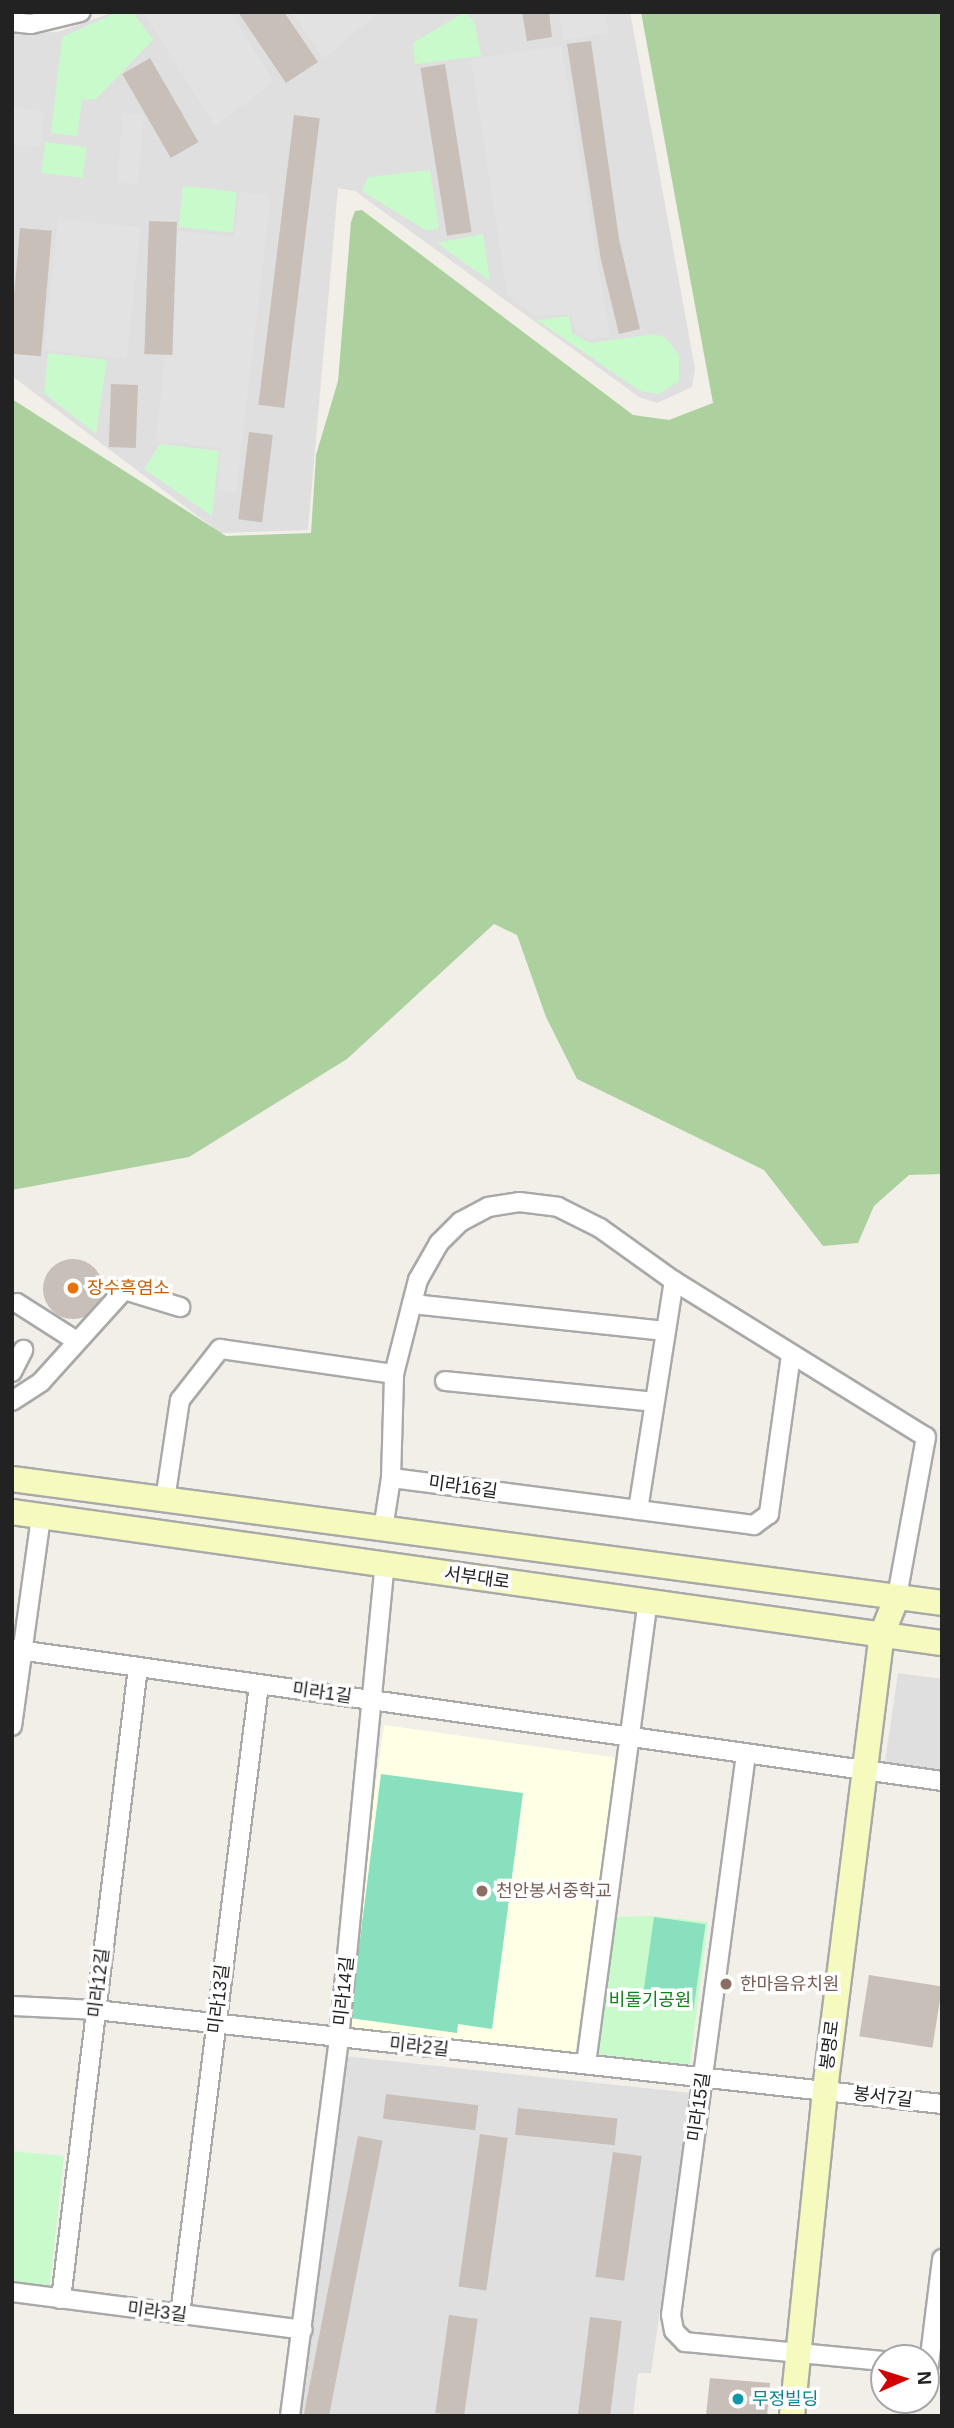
<!DOCTYPE html>
<meta charset="utf-8">
<style>
body{margin:0}
#map{position:relative;width:954px;height:2428px;overflow:hidden;background:#f2efe9;font-family:Helvetica,"Noto Sans KR",sans-serif}
div>[style]{position:absolute}
.residential>*{inset:0;background:#e0dfdf}
.education>*{inset:0;background:#ffffe5;transform-origin:0 0}
.forest>*{inset:0;background:#add19e}
.park>*{inset:0;background:#c8facc;transform-origin:0 0}
.pitch>*{inset:0;background:#88e0be;transform-origin:0 0}
.parking>*{inset:0;background:#e2e2e2;transform-origin:0 0}
.building>*{inset:0;background:#c7bfb8;transform-origin:0 0}
.round{border-radius:50%}
.roads{filter:drop-shadow(2px 0 #a9a9a9) drop-shadow(-2px 0 #a9a9a9) drop-shadow(0 2px #a9a9a9) drop-shadow(0 -2px #a9a9a9)}
.street>*{height:18px;margin:-9px;padding:0 9px;transform-origin:9px;border-radius:9px;background:#fff}
.secondary>*{height:24px;margin:-12px;padding:0 12px;transform-origin:12px;border-radius:12px;background:#f7fabf}
.dots>*{width:19px;height:19px;translate:-50% -50%;box-sizing:border-box;border:4px solid #fff;border-radius:50%}
span{translate:-50% -50%;white-space:nowrap;text-align:center;line-height:1.15;-webkit-text-stroke:7px #fff;paint-order:stroke}
.food-label{font-size:18px;color:#c56008}
.left{translate:0 -50%;text-align:left}
.street-label{font-size:18px;color:#222}
.education-label{font-size:18px;color:#785e54}
.park-label{font-size:18px;color:#0c8416}
.culture-label{font-size:18px;color:#0d838f}
.frame{position:absolute;inset:0;border:14px solid #222;pointer-events:none}
.north{position:absolute;left:870px;top:2344px;width:70px;height:70px;box-sizing:border-box;background:#fff;border:2px solid #a7a7a7;border-radius:50%;rotate:87deg;font-size:19px;font-weight:700;line-height:28px;text-align:center;color:#222}
.north::after{content:'';display:block;margin:auto;width:24px;height:32px;background:#d40000;clip-path:polygon(50% 0,100% 100%,50% 72%,0 100%)}
</style>
<div id="map">
<div class="residential">
<div style="clip-path:polygon(114px 12px,630px 12px,695px 369px,692px 387px,657px 403px,639px 397px,355px 191px,338px 188px,308px 530px,220px 533px,12px 376px,12px 33px,58px 32px)"></div>
<div style="clip-path:polygon(898px 1673px,942px 1679px,942px 1777px,884px 1768px)"></div>
<div style="clip-path:polygon(344px 2056px,691px 2093px,651px 2373px,638px 2373px,633px 2416px,292px 2416px)"></div>
</div>
<div class="education">
<div style="left:384px;top:1725px;width:235px;height:304px;rotate:8deg"></div>
</div>
<div class="forest">
<div style="clip-path:polygon(641px 12px,942px 12px,942px 1174px,909px 1175px,874px 1206px,858px 1243px,823px 1246px,764px 1170px,577px 1079px,546px 1017px,517px 935px,494px 924px,347px 1059px,189px 1157px,12px 1190px,12px 399px,226px 536px,311px 533px,316px 455px,338px 381px,351px 222px,355px 211px,362px 210px,633px 415px,669px 420px,713px 403px)"></div>
</div>
<div class="park">
<div style="clip-path:polygon(118px 12px,133px 12px,153px 40px,96px 99px,82px 100px,77px 136px,51px 133px,62px 37px)"></div>
<div style="clip-path:polygon(465px 12px,475px 23px,481px 56px,415px 64px,413px 43px)"></div>
<div style="left:45px;top:142px;width:42px;height:31px;rotate:7deg"></div>
<div style="clip-path:polygon(430px 170px,439px 228px,427px 231px,362px 191px,368px 177px)"></div>
<div style="left:183px;top:186px;width:54px;height:41px;rotate:6deg"></div>
<div style="clip-path:polygon(483px 234px,490px 281px,437px 243px)"></div>
<div style="clip-path:polygon(569px 316px,572px 333px,590px 343px,654px 334px,666px 338px,679px 355px,679px 381px,659px 394px,640px 391px,537px 320px)"></div>
<div style="clip-path:polygon(48px 353px,107px 360px,96px 434px,44px 393px)"></div>
<div style="clip-path:polygon(160px 444px,219px 451px,212px 516px,144px 469px)"></div>
<div style="clip-path:polygon(652px 1916px,708px 1922px,690px 2064px,683px 2071px,601px 2061px,595px 2053px,614px 1917px)"></div>
<div style="clip-path:polygon(12px 2151px,64px 2156px,50px 2284px,43px 2289px,12px 2286px)"></div>
</div>
<div class="pitch">
<div style="clip-path:polygon(381px 1774px,523px 1793px,492px 2029px,458px 2024px,457px 2033px,350px 2018px)"></div>
<div style="left:654px;top:1917px;width:52px;height:87px;rotate:8deg"></div>
</div>
<div class="parking">
<div style="clip-path:polygon(150px 12px,230px 12px,274px 82px,215px 126px,145px 15px)"></div>
<div style="clip-path:polygon(291px 12px,379px 12px,324px 59px)"></div>
<div style="clip-path:polygon(559px 12px,605px 12px,609px 33px,564px 40px)"></div>
<div style="clip-path:polygon(561px 46px,610px 336px,590px 339px,575px 332px,571px 314px,535px 316px,507px 294px,471px 59px)"></div>
<div style="clip-path:polygon(12px 107px,44px 111px,40px 147px,12px 145px)"></div>
<div style="left:123px;top:113px;width:21px;height:70px;rotate:5deg"></div>
<div style="clip-path:polygon(240px 192px,271px 196px,236px 492px,217px 490px,221px 448px,156px 441px,178px 231px,234px 237px)"></div>
<div style="left:58px;top:219px;width:83px;height:132px;rotate:6deg"></div>
</div>
<div class="building">
<div style="clip-path:polygon(238px 12px,284px 12px,318px 62px,286px 83px)"></div>
<div style="clip-path:polygon(522px 12px,549px 12px,552px 37px,527px 41px)"></div>
<div style="clip-path:polygon(591px 41px,619px 239px,640px 329px,619px 334px,601px 260px,567px 44px)"></div>
<div style="left:150px;top:58px;width:97px;height:32px;rotate:60deg"></div>
<div style="left:445px;top:64px;width:170px;height:25px;rotate:81deg"></div>
<div style="left:294px;top:115px;width:26px;height:292px;rotate:7deg"></div>
<div style="left:149px;top:221px;width:28px;height:133px;rotate:2deg"></div>
<div style="left:20px;top:228px;width:32px;height:126px;rotate:5deg"></div>
<div style="left:111px;top:384px;width:27px;height:63px;rotate:2deg"></div>
<div style="left:249px;top:432px;width:24px;height:88px;rotate:7deg"></div>
<div class="round" style="left:43px;top:1259px;width:60px;height:60px"></div>
<div style="left:869px;top:1975px;width:74px;height:62px;rotate:9deg"></div>
<div style="left:386px;top:2094px;width:93px;height:25px;rotate:7deg"></div>
<div style="left:518px;top:2108px;width:100px;height:27px;rotate:6deg"></div>
<div style="left:480px;top:2134px;width:28px;height:154px;rotate:8deg"></div>
<div style="left:358px;top:2136px;width:25px;height:283px;rotate:11deg"></div>
<div style="left:613px;top:2152px;width:29px;height:126px;rotate:8deg"></div>
<div style="left:449px;top:2315px;width:29px;height:99px;rotate:8deg"></div>
<div style="left:590px;top:2317px;width:32px;height:100px;rotate:7deg"></div>
<div style="clip-path:polygon(710px 2378px,770px 2383px,767px 2416px,706px 2416px)"></div>
</div>
<div class="roads">
<div class="street">
<div style="left:12px;top:22px;width:19px;rotate:6deg"></div>
<div style="left:31px;top:24px;width:51px;rotate:-13.5deg"></div>
<div style="left:17px;top:1303px;width:69px;rotate:32.5deg"></div>
<div style="left:412px;top:1304px;width:255px;rotate:6.1deg"></div>
<div style="left:791px;top:1355px;width:161px;rotate:97.9deg"></div>
<div style="left:769px;top:1514px;width:19px;rotate:144deg"></div>
<div style="left:754px;top:1525px;width:366px;rotate:-172.6deg"></div>
<div style="left:391px;top:1478px;width:104px;rotate:-88.3deg"></div>
<div style="left:394px;top:1374px;width:97px;rotate:-75.7deg"></div>
<div style="left:418px;top:1280px;width:43px;rotate:-60.4deg"></div>
<div style="left:439px;top:1243px;width:30px;rotate:-45deg"></div>
<div style="left:460px;top:1222px;width:32px;rotate:-28deg"></div>
<div style="left:488px;top:1207px;width:31px;rotate:-9deg"></div>
<div style="left:519px;top:1202px;width:39px;rotate:7deg"></div>
<div style="left:558px;top:1207px;width:47px;rotate:26.6deg"></div>
<div style="left:600px;top:1228px;width:91px;rotate:35.6deg"></div>
<div style="left:674px;top:1281px;width:296px;rotate:31.8deg"></div>
<div style="left:926px;top:1437px;width:163px;rotate:100.3deg"></div>
<div style="left:12px;top:1372px;width:25px;rotate:-63deg"></div>
<div style="left:445px;top:1381px;width:210px;rotate:5.7deg"></div>
<div style="left:12px;top:1401px;width:35px;rotate:-33deg"></div>
<div style="left:41px;top:1382px;width:124px;rotate:-47.9deg"></div>
<div style="left:124px;top:1290px;width:59px;rotate:16.9deg"></div>
<div style="left:165px;top:1500px;width:101px;rotate:-81.5deg"></div>
<div style="left:180px;top:1400px;width:65px;rotate:-51.9deg"></div>
<div style="left:220px;top:1349px;width:176px;rotate:8.2deg"></div>
<div style="left:638px;top:1510px;width:232px;rotate:-81.1deg"></div>
<div style="left:383px;top:1529px;width:52px;rotate:-81.1deg"></div>
<div style="left:12px;top:1649px;width:939px;rotate:8.08deg"></div>
<div style="left:12px;top:1726px;width:211px;rotate:-82.1deg"></div>
<div style="left:746px;top:1754px;width:566px;rotate:97.61deg"></div>
<div style="left:671px;top:2315px;width:16px;rotate:79deg"></div>
<div style="left:674px;top:2331px;width:16px;rotate:45deg"></div>
<div style="left:685px;top:2342px;width:200px;rotate:5.5deg"></div>
<div style="left:12px;top:2006px;width:84px;rotate:2.7deg"></div>
<div style="left:96px;top:2010px;width:851px;rotate:6.34deg"></div>
<div style="left:586px;top:2064px;width:466px;rotate:-82.4deg"></div>
<div style="left:12px;top:2292px;width:293px;rotate:7.4deg"></div>
<div style="left:61px;top:2299px;width:637px;rotate:-83.05deg"></div>
<div style="left:180px;top:2315px;width:636px;rotate:-82.86deg"></div>
<div style="left:929px;top:2364px;width:106px;rotate:-82.9deg"></div>
<div style="left:290px;top:2416px;width:380px;rotate:-82.6deg"></div>
<div style="left:339px;top:2039px;width:476px;rotate:-84.5deg"></div>
</div>
<div class="secondary">
<div style="left:12px;top:1479px;width:938px;rotate:7.59deg"></div>
<div style="left:12px;top:1512px;width:939px;rotate:8.02deg"></div>
<div style="left:792px;top:2416px;width:328px;rotate:-84.2deg"></div>
<div style="left:825px;top:2090px;width:460px;rotate:-82.9deg"></div>
<div style="left:882px;top:1634px;width:40px;rotate:-68deg"></div>
</div>
</div>
<div class="dots">
<div style="left:73px;top:1288px;background:#e8710a"></div>
<div style="left:482px;top:1891px;background:#8d6e63"></div>
<div style="left:726px;top:1984px;background:#8d6e63"></div>
<div style="left:738px;top:2399px;background:#0f9aa8"></div>
</div>
<div class="food-label">
<span class="left" style="left:87px;top:1288px">장수흑염소</span>
</div>
<div class="street-label">
<span style="left:463px;top:1487px;rotate:8deg">미라16길</span>
<span style="left:477px;top:1578px;rotate:8deg">서부대로</span>
<span style="left:322px;top:1693px;rotate:8deg">미라1길</span>
<span style="left:99px;top:1983px;rotate:-83deg">미라12길</span>
<span style="left:344px;top:1991px;rotate:-84deg">미라14길</span>
<span style="left:219px;top:1999px;rotate:-83deg">미라13길</span>
<span style="left:830px;top:2045px;rotate:-83deg">봉명로</span>
<span style="left:419px;top:2047px;rotate:6deg">미라2길</span>
<span style="left:883px;top:2097px;rotate:7deg">봉서7길</span>
<span style="left:699px;top:2107px;rotate:-82deg">미라15길</span>
<span style="left:157px;top:2312px;rotate:7deg">미라3길</span>
</div>
<div class="education-label">
<span class="left" style="left:496px;top:1891px">천안봉서중학교</span>
<span class="left" style="left:740px;top:1984px">한마음유치원</span>
</div>
<div class="park-label">
<span style="left:650px;top:2000px">비둘기공원</span>
</div>
<div class="culture-label">
<span class="left" style="left:752px;top:2399px">무정빌딩</span>
</div>
<div class="frame"></div>
<div class="north">N</div>
</div>
